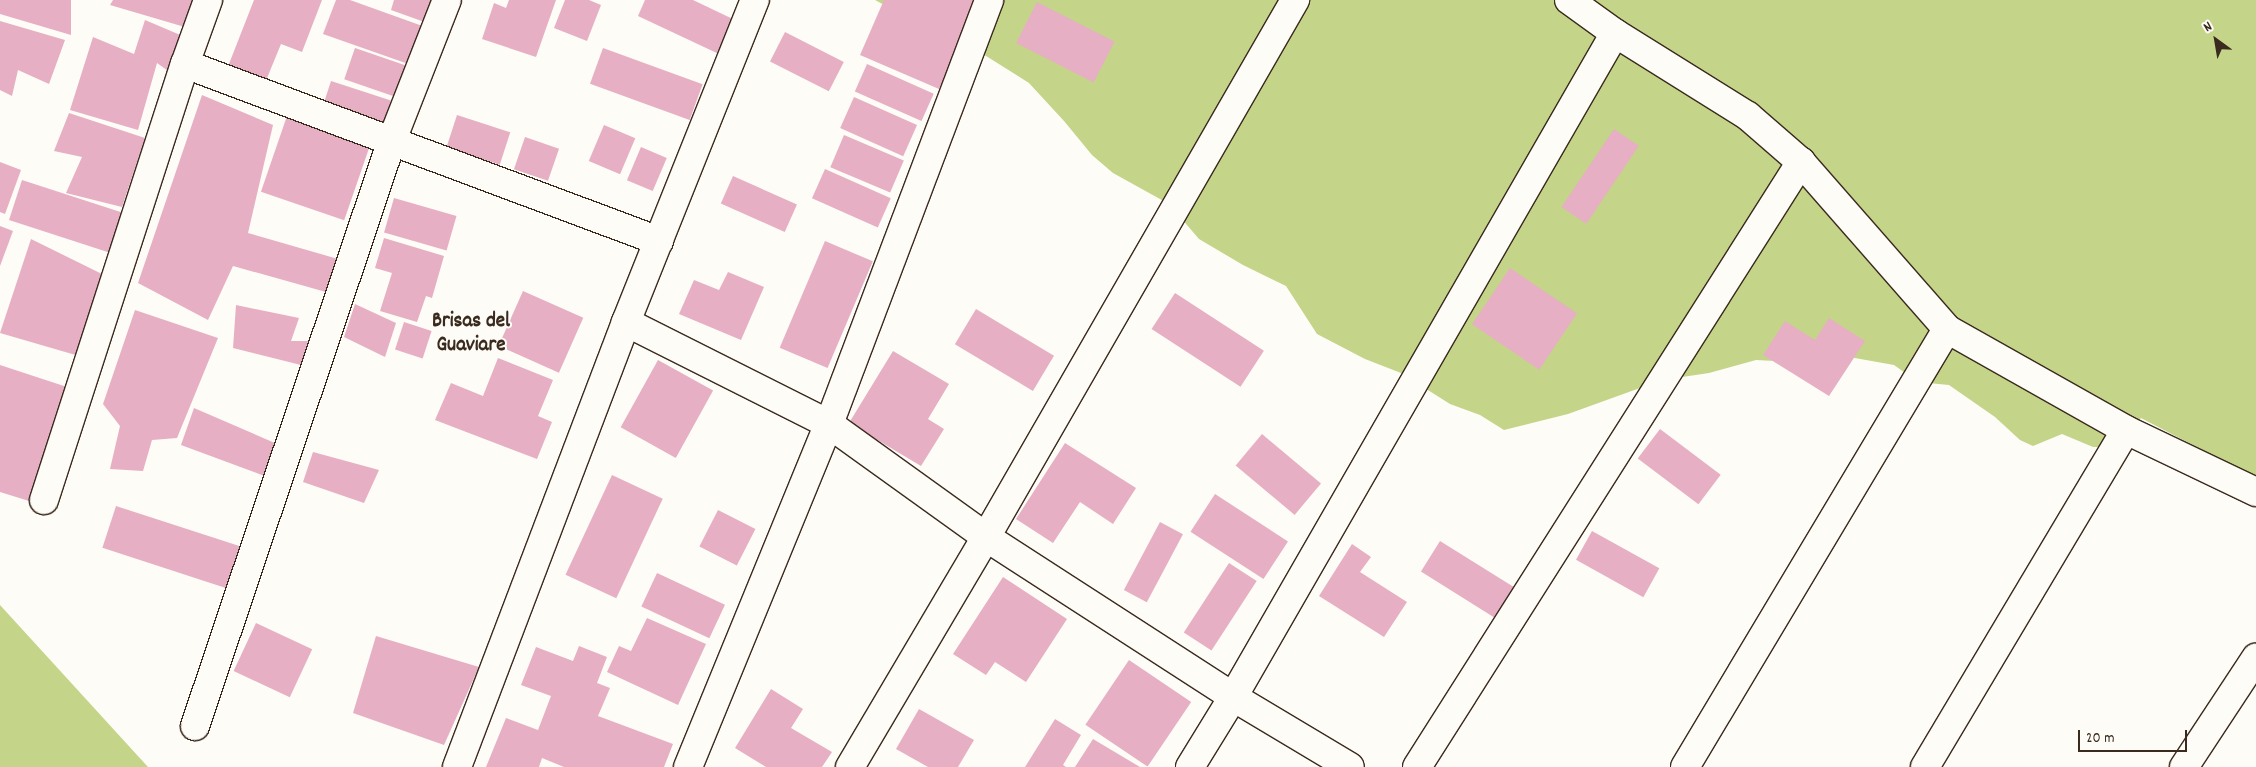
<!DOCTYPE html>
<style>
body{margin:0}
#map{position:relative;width:2256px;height:767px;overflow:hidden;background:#fdfcf7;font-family:Dekko,sans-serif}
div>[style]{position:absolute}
.green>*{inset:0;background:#c4d488}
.building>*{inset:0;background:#e7afc4;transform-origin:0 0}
.roads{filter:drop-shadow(1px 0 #3b2a1e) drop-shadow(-1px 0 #3b2a1e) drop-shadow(0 1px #3b2a1e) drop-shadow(0 -1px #3b2a1e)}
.street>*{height:28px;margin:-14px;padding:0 14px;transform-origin:14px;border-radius:14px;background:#fdfcf7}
span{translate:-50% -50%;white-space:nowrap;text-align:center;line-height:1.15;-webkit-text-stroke:4px #fdfcf7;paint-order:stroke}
.neighbourhood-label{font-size:21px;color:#3b2a1e;font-weight:700}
.north{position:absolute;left:2191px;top:15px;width:50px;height:50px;-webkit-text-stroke:4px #fdfcf7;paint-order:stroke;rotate:328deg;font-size:14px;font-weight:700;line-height:20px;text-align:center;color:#3b2a1e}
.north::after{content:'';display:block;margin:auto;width:18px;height:22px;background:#3b2a1e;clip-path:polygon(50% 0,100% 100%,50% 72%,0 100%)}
.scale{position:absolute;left:2078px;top:730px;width:109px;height:22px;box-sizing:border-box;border:2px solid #3b2a1e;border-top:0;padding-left:6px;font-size:15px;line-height:18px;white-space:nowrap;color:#3b2a1e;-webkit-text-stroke:4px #fdfcf7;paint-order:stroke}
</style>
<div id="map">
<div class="green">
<div style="clip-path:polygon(875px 0,2256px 0,2256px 478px,2141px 418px,2116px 447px,2093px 447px,2062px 434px,2033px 446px,2020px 440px,1995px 417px,1949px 385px,1918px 382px,1894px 365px,1827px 353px,1791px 362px,1756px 360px,1709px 373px,1662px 380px,1568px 414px,1504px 430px,1480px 415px,1450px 404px,1401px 373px,1365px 359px,1317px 334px,1286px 286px,1243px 265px,1199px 239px,1169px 204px,1113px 173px,1092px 155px,1064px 121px,1029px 83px,967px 44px,905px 16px)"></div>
<div style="clip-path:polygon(0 605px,148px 767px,0 767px)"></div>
</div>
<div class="building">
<div style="clip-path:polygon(0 0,71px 0,71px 35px,0 14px)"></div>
<div style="clip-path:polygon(113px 0,201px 0,195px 30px,110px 5px)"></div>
<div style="clip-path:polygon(254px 0,322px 0,302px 52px,281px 44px,265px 83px,227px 69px)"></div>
<div style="clip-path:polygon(336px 0,350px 0,428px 28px,414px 66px,323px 34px)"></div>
<div style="clip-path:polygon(394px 0,438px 0,430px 24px,391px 10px)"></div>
<div style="clip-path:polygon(509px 0,556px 0,536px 57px,482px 39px,494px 3px,506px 8px)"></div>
<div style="clip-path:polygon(565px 0,589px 0,601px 5px,587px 41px,554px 28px)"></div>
<div style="clip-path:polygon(645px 0,693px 0,737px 21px,721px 55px,638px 16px)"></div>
<div style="clip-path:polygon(884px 0,979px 0,939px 89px,860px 55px)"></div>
<div style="left:1037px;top:2px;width:87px;height:46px;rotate:27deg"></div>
<div style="clip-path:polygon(145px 20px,185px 37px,171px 73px,157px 63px,138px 130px,70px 110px,93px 37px,134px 54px)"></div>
<div style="clip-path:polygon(0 21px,65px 40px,49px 84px,18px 70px,12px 96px,0 90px)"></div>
<div style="left:785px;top:32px;width:66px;height:33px;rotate:27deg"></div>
<div style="left:355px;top:48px;width:60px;height:33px;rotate:19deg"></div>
<div style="left:603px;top:48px;width:106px;height:38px;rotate:20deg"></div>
<div style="left:867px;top:64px;width:73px;height:30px;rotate:24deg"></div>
<div style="left:331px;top:81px;width:63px;height:31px;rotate:18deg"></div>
<div style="clip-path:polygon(202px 95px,273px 125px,248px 233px,338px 259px,326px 292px,233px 266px,208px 320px,138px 283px)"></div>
<div style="left:854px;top:97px;width:69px;height:34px;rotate:24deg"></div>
<div style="clip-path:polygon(69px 113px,145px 138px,122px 207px,66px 193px,82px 157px,54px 151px)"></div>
<div style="left:457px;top:115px;width:56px;height:34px;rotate:18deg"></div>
<div style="left:287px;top:116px;width:88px;height:80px;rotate:19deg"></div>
<div style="left:604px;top:125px;width:34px;height:39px;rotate:23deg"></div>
<div style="left:1614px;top:129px;width:30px;height:94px;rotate:34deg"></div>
<div style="left:844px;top:135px;width:65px;height:35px;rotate:23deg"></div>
<div style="left:525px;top:137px;width:36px;height:34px;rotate:19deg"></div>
<div style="left:641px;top:147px;width:28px;height:36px;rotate:23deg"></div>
<div style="clip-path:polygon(0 162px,21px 170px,5px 214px,0 212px)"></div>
<div style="left:825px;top:169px;width:72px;height:32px;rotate:24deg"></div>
<div style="left:733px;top:176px;width:70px;height:30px;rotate:24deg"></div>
<div style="left:22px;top:180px;width:106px;height:42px;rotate:18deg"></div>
<div style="left:394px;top:198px;width:65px;height:36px;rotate:16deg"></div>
<div style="clip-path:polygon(0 226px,13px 231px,0 266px)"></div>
<div style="clip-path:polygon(384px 238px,444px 256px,432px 298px,426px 296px,417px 322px,380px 311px,392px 273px,375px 268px)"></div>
<div style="clip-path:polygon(31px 239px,106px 276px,79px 356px,0 333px)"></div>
<div style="left:825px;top:241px;width:52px;height:116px;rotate:23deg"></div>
<div style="left:1510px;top:268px;width:81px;height:68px;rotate:34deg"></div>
<div style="clip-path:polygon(728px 272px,764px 287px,741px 340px,679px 314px,694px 280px,719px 290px)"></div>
<div style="left:523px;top:291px;width:66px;height:60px;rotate:24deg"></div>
<div style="left:1175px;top:293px;width:106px;height:43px;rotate:33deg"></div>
<div style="clip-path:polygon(355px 304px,396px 323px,385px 357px,344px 337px)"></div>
<div style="clip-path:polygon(236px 305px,299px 318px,291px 341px,308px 341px,301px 365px,233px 348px)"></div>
<div style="left:976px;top:309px;width:91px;height:41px;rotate:31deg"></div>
<div style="clip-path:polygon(135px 310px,218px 338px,177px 438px,152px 440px,143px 471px,110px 469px,120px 426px,103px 404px)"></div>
<div style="clip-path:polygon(1829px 318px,1865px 341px,1829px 396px,1763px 355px,1785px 321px,1815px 340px)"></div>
<div style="left:404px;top:322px;width:29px;height:29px;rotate:18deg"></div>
<div style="clip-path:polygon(893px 351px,949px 384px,928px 419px,944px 429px,921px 466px,849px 423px)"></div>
<div style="clip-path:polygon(498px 358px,553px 380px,538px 416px,552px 422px,537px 459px,435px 420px,451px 383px,483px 396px)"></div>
<div style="left:658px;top:360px;width:63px;height:77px;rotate:29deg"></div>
<div style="clip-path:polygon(0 365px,67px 387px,29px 501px,0 492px)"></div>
<div style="clip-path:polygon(194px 408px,284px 447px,278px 481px,181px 445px)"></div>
<div style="left:1660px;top:429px;width:76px;height:37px;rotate:37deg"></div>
<div style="left:1262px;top:434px;width:77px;height:41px;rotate:40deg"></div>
<div style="clip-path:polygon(1065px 443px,1136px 488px,1113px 524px,1080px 502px,1053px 543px,1016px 519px)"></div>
<div style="clip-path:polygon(313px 452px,379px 470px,364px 503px,303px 482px)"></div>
<div style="left:612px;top:475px;width:56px;height:110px;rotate:25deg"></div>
<div style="left:1215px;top:494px;width:87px;height:45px;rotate:33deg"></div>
<div style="left:116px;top:506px;width:137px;height:44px;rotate:18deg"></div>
<div style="left:718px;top:510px;width:42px;height:41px;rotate:27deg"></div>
<div style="left:1160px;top:522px;width:26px;height:77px;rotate:28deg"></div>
<div style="left:1592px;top:531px;width:77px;height:33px;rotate:29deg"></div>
<div style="left:1440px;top:541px;width:87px;height:36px;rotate:32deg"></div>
<div style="clip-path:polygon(1352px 544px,1371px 557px,1360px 572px,1407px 602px,1384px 637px,1319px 596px)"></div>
<div style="left:1229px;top:563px;width:33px;height:83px;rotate:33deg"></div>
<div style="left:657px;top:573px;width:75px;height:37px;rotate:25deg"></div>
<div style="clip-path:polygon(1003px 577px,1067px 619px,1026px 682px,995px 662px,986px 675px,953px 654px)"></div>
<div style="clip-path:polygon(647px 618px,706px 644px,678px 705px,607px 672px,619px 646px,631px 651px)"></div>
<div style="left:256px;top:623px;width:62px;height:53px;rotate:25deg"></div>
<div style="clip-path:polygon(376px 636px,479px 667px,444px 745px,353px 713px)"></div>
<div style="clip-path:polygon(579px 646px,607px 657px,597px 683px,610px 688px,598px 716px,673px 744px,664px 767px,564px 767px,542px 758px,539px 767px,486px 767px,506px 718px,538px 730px,551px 696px,521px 685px,536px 647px,573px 661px)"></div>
<div style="left:1129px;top:660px;width:75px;height:78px;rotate:34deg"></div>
<div style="clip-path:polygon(771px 689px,803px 709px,791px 728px,832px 752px,822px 767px,766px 767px,735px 748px)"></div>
<div style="clip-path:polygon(919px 709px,974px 740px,958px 767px,928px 767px,896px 749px)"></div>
<div style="clip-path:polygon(1055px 719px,1081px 735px,1063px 765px,1066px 767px,1025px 767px)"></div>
<div style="clip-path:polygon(1093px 739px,1140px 767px,1075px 767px)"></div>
</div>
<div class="roads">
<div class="street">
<div style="left:1569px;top:0;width:57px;rotate:35.7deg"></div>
<div style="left:1615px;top:33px;width:157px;rotate:32deg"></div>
<div style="left:1748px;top:116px;width:70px;rotate:41deg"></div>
<div style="left:1801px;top:162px;width:222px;rotate:48.8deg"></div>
<div style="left:1947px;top:329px;width:206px;rotate:29.4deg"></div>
<div style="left:2126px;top:430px;width:144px;rotate:25.5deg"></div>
<div style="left:185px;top:64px;width:506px;rotate:20.48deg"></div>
<div style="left:626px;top:322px;width:227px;rotate:26.7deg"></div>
<div style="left:829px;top:424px;width:193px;rotate:35.7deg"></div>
<div style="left:986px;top:537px;width:294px;rotate:32.9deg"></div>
<div style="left:1233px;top:697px;width:136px;rotate:30.9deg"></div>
<div style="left:44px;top:500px;width:458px;rotate:-72.1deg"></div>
<div style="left:185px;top:64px;width:68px;rotate:-70.2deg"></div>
<div style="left:195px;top:726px;width:618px;rotate:-71.42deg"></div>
<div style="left:392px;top:140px;width:150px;rotate:-68.6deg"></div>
<div style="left:457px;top:767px;width:476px;rotate:-69.2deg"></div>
<div style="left:626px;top:322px;width:347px;rotate:-68.2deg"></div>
<div style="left:688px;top:767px;width:371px;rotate:-67.7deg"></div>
<div style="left:829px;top:424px;width:453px;rotate:-69.3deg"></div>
<div style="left:850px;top:767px;width:267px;rotate:-59.4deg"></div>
<div style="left:986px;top:537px;width:620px;rotate:-60.08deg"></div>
<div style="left:1190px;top:767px;width:82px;rotate:-58.4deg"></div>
<div style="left:1233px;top:697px;width:766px;rotate:-60.09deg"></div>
<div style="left:1417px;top:767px;width:717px;rotate:-57.6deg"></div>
<div style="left:1685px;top:767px;width:510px;rotate:-59.11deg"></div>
<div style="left:1925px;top:767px;width:392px;rotate:-59.2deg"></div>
<div style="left:2184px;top:767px;width:131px;rotate:-56.6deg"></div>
</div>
</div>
<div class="neighbourhood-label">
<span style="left:471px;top:334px">Brisas del<br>Guaviare</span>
</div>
<div class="north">N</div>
<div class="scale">20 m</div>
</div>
